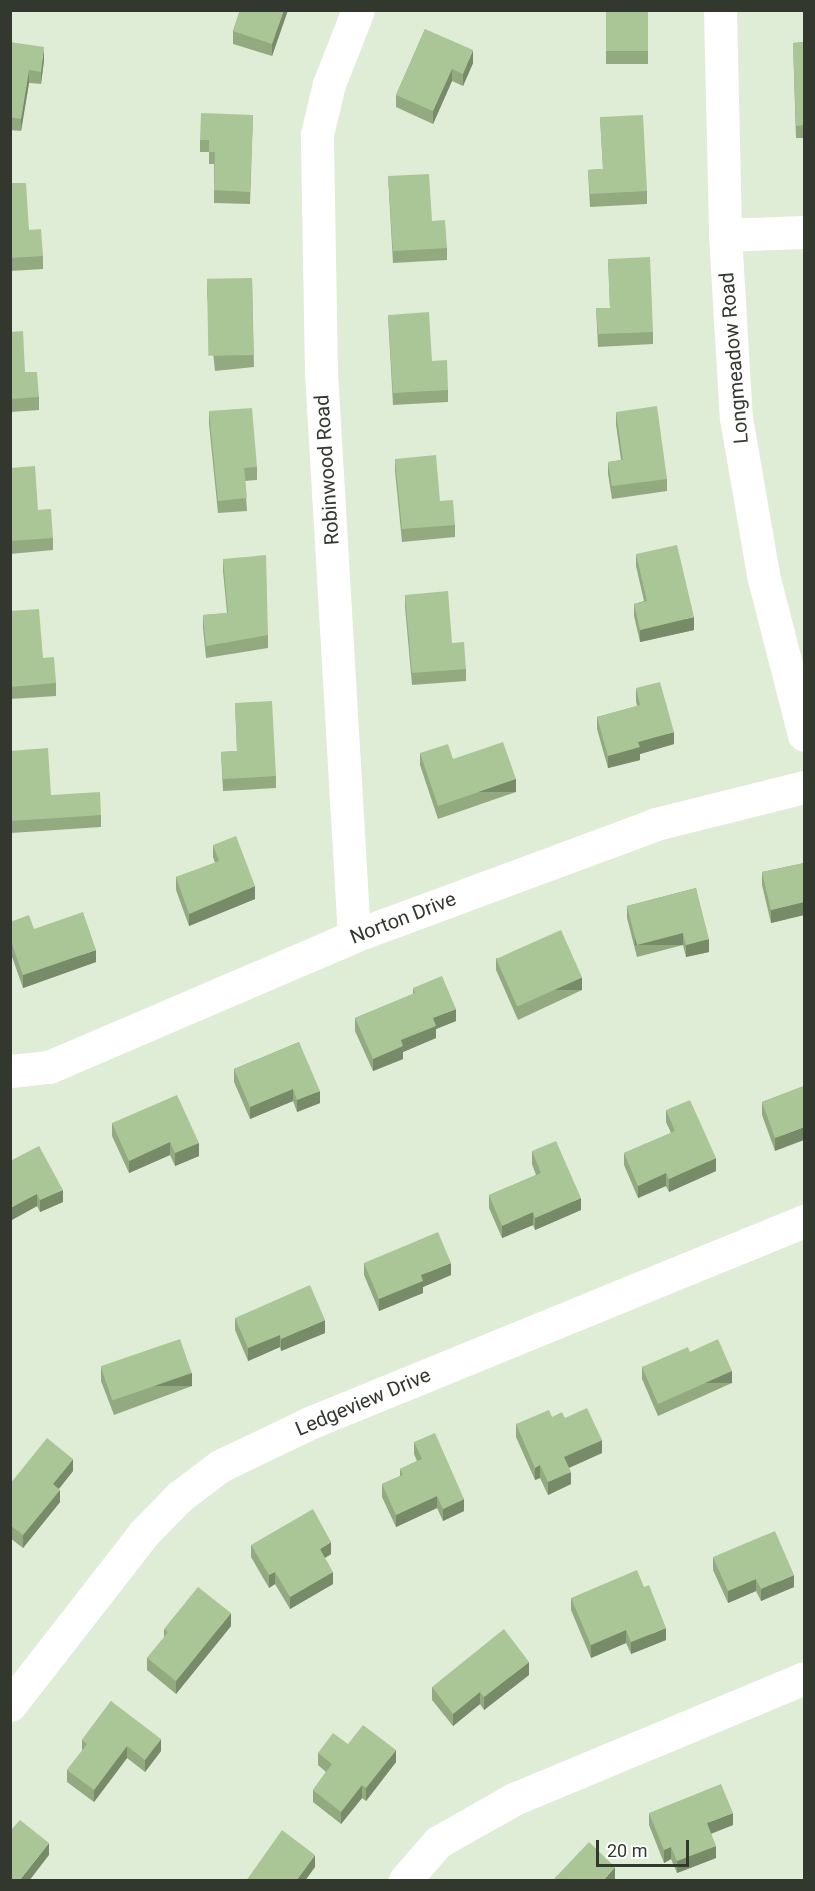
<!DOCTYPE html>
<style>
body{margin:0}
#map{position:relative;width:815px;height:1891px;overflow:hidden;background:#dfedd6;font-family:Roboto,sans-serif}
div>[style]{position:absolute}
.minor>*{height:33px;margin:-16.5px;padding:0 16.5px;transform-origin:16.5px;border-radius:16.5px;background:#fff}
.wall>*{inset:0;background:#93aa81;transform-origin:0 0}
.shaded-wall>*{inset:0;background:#788b69;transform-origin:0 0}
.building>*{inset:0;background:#abc696;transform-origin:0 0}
span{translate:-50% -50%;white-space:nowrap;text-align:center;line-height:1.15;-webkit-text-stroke:5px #fff;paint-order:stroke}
.street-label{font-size:20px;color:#33382f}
.frame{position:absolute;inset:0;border:12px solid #33382f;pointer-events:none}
.scale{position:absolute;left:596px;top:1840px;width:93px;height:27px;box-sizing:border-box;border:3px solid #33382f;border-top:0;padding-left:8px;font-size:18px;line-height:21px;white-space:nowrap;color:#33382f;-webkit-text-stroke:4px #fff;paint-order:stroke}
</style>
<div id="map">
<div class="minor">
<div style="left:720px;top:10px;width:225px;rotate:88.7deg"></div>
<div style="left:725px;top:235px;width:183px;rotate:86.6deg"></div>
<div style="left:736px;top:418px;width:159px;rotate:80.2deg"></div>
<div style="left:763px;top:575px;width:165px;rotate:75.6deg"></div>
<div style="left:725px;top:235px;width:79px;rotate:-2.2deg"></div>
<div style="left:354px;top:936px;width:565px;rotate:-93.35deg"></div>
<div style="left:321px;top:372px;width:238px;rotate:-91deg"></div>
<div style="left:317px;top:134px;width:51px;rotate:-76.5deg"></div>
<div style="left:329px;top:84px;width:79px;rotate:-68.6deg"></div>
<div style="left:10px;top:1071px;width:39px;rotate:-6deg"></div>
<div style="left:49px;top:1067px;width:332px;rotate:-23.2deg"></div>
<div style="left:354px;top:936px;width:322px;rotate:-20.3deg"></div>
<div style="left:656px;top:824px;width:153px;rotate:-14deg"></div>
<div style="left:10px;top:1705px;width:217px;rotate:-52.1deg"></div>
<div style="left:143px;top:1534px;width:52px;rotate:-45.8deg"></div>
<div style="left:179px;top:1497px;width:51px;rotate:-37.1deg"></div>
<div style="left:220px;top:1466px;width:102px;rotate:-25.6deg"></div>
<div style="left:312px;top:1422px;width:531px;rotate:-22.22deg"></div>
<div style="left:405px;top:1880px;width:50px;rotate:-49deg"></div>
<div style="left:438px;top:1842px;width:87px;rotate:-29.5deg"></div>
<div style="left:514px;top:1799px;width:314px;rotate:-22.6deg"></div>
</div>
<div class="wall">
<div style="clip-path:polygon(240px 10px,288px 10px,272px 56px,233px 44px,233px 31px)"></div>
<div style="left:606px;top:10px;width:42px;height:54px"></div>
<div style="clip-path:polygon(425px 29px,473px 63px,463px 86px,452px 81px,433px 124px,396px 107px,396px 95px)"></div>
<div style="clip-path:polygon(10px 42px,44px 60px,41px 84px,29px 83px,21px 131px,10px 130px)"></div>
<div style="clip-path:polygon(804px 42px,804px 138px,796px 138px,793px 43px)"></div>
<div style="clip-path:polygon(253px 115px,250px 204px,214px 203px,214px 164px,209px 164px,209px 152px,200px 152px,200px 140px)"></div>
<div style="clip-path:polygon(600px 117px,647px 191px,647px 204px,590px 207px,588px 170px,603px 169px)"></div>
<div style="clip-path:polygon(388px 176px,432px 221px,447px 248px,447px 260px,393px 263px)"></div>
<div style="clip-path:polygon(10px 183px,29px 230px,43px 256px,43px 269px,10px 271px)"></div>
<div style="clip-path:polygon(608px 259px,653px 332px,653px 344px,598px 347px,596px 308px,610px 308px)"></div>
<div style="clip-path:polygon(252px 278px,254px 367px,215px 371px,207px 294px,207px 282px)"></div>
<div style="clip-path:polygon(388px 315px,432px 361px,448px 390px,448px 402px,393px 405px)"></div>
<div style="clip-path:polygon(10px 332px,25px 372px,39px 397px,39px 410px,10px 412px)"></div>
<div style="clip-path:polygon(209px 411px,257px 467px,257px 480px,245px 481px,247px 511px,218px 513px,209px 424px)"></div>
<div style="clip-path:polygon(616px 412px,667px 479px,667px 491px,612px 499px,608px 474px,608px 462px,621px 460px,616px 425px)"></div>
<div style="clip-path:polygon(395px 459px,440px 501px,455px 525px,455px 537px,402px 542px,395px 471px)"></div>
<div style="clip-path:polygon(10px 468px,38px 510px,53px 538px,53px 550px,10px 554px)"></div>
<div style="clip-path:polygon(636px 554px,694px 630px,640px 642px,634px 616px,634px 604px,644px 601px,636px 566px)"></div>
<div style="clip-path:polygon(223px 559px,268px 635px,268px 648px,206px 658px,203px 628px,203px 615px,227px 613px,223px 571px)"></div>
<div style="clip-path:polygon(405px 595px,452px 643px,466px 669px,466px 681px,412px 685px,405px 607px)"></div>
<div style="clip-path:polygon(10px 611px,43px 658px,56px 683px,56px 696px,10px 699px)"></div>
<div style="clip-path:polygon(636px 688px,674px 744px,640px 754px,640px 760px,608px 768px,597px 729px,597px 717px,637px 706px,636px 701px)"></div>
<div style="clip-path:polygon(235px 703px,276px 776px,276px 788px,223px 791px,221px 752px,237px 751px)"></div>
<div style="clip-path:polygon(10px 751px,51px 795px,101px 815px,101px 827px,11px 833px)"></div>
<div style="clip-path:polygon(420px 753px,453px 759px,516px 792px,438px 819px,420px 765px)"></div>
<div style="clip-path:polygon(213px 845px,255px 899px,189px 926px,176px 890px,176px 877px,215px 863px,213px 857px)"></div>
<div style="clip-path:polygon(804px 863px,804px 915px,771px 923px,762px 885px,762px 872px)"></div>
<div style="clip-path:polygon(696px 888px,709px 952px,686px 957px,683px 945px,637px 957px,627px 918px,627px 906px)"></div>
<div style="clip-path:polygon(10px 922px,34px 929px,96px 962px,23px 988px,10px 951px)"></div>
<div style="clip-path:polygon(496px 958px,582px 990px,518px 1020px,496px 970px)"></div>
<div style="clip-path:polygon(413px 988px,456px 1021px,436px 1029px,436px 1038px,403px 1052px,403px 1059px,373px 1071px,355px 1031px,355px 1018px,413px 994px)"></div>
<div style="clip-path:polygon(299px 1042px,320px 1103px,297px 1112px,293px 1101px,250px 1119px,234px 1082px,234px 1069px)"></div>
<div style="clip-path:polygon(804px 1086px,775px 1151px,762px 1115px,762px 1102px)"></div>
<div style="clip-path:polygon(666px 1110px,716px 1171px,669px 1192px,666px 1186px,638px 1198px,624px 1165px,624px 1153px,671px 1133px,666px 1122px)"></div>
<div style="clip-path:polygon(112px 1123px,199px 1143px,199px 1156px,175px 1166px,170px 1155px,129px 1173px,112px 1136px)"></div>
<div style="clip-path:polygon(39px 1146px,63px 1202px,40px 1212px,37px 1206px,10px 1221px)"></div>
<div style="clip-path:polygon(532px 1151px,581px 1210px,535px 1230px,533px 1225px,502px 1238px,489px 1208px,489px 1195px,536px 1175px,532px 1164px)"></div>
<div style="clip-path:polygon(364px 1263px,451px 1275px,423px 1287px,423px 1293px,379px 1311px,364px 1275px)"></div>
<div style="clip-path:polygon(235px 1318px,325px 1333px,281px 1351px,280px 1347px,248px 1361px,235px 1330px)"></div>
<div style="clip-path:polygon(690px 1352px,732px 1383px,658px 1416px,642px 1379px,642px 1367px)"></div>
<div style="clip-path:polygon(101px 1368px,192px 1386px,114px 1415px,101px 1381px)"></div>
<div style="clip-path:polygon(552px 1417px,565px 1418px,602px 1453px,569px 1468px,571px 1484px,548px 1495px,540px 1478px,535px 1480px,516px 1437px,516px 1424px)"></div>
<div style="clip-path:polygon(414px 1442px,464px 1511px,443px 1521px,437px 1508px,396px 1527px,382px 1497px,382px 1484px,400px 1476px,400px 1469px,417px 1461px,414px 1454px)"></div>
<div style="clip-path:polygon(73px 1471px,59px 1489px,60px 1502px,23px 1548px,10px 1538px,10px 1484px)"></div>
<div style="clip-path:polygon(251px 1545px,331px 1554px,325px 1558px,333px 1584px,290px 1609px,275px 1584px,269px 1588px,251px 1557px)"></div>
<div style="clip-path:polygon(713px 1557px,794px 1587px,761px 1601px,756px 1591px,728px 1603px,713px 1570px)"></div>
<div style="clip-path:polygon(571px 1598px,666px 1640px,631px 1654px,626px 1643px,591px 1658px,571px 1610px)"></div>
<div style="clip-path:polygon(231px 1626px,176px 1694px,147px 1670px,147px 1658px,164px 1638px,164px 1629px)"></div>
<div style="clip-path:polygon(529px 1675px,484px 1710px,480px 1704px,453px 1726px,432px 1700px,432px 1687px)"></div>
<div style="clip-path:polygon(111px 1701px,161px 1751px,145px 1772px,127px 1758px,94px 1802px,67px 1782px,67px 1770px,82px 1751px,82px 1740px)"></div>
<div style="clip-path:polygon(348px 1744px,396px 1762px,366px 1801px,362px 1798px,341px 1824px,313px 1802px,313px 1790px,326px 1772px,318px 1765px,318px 1753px)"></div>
<div style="clip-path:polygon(649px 1813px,733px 1825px,711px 1834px,716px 1858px,677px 1873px,671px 1859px,664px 1863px,649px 1825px)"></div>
</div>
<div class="shaded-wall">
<div style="clip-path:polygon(284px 10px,288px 10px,272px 56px,272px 44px)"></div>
<div style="clip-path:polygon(44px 47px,44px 60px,41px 84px,41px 72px)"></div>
<div style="clip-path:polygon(473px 50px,473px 63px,463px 86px,463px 74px)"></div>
<div style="clip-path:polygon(452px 69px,452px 81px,433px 124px,433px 111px)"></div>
<div style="clip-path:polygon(29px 70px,29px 83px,21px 131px,21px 119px)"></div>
<div style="clip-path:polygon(694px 617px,694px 630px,640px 642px,640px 630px)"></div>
<div style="clip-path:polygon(674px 732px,674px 744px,640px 754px,640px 760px,608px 768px,608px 756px,638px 742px)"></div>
<div style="left:516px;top:779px;width:13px;height:83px;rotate:90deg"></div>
<div style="clip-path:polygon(255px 886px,255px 899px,189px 926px,189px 914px)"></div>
<div style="clip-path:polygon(804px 902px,804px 915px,771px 923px,771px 910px)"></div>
<div style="left:683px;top:933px;width:12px;height:48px;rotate:90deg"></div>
<div style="clip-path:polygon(709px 939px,709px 952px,686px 957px,686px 945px)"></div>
<div style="clip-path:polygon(96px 950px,96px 962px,23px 988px,23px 975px)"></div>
<div style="left:582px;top:978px;width:12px;height:71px;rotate:90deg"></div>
<div style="clip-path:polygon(456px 1009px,456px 1021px,436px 1029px,436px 1038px,403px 1052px,403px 1059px,373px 1071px,373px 1059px,433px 1018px)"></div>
<div style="clip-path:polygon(293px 1089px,293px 1101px,250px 1119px,250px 1107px)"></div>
<div style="clip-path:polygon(320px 1091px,320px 1103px,297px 1112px,297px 1100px)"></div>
<div style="clip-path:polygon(804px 1127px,804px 1140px,775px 1151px,775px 1138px)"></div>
<div style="clip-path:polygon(170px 1142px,170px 1155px,129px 1173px,129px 1161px)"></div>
<div style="clip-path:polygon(199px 1143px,199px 1156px,175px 1166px,175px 1153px)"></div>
<div style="clip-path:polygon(716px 1158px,716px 1171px,669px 1192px,669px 1179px)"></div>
<div style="clip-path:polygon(666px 1173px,666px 1186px,638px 1198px,638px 1186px)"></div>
<div style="clip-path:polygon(63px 1190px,63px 1202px,40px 1212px,40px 1200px)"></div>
<div style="clip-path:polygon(37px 1194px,37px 1206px,10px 1221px,10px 1208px)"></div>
<div style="clip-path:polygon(581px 1198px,581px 1210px,535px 1230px,535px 1218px)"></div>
<div style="clip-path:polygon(533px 1212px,533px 1225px,502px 1238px,502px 1226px)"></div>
<div style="clip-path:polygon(451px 1263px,451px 1275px,423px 1287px,423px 1293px,379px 1311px,379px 1299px,421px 1275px)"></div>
<div style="clip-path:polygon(325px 1320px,325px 1333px,281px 1351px,281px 1339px)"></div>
<div style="clip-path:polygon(280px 1335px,280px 1347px,248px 1361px,248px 1348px)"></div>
<div style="left:732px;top:1371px;width:12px;height:81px;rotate:90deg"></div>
<div style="left:192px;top:1373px;width:13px;height:83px;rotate:90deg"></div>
<div style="clip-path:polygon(602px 1440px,602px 1453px,564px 1470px,564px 1457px)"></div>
<div style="clip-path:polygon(73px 1459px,73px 1471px,53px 1496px,53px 1484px)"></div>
<div style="clip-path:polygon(540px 1465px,540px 1478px,535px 1480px,535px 1468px)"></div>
<div style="clip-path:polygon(571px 1472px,571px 1484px,548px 1495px,548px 1482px)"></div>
<div style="clip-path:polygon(60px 1490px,60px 1502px,23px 1548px,23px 1535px)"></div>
<div style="clip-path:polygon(437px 1496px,437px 1508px,396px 1527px,396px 1515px)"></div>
<div style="clip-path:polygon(464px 1499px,464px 1511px,443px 1521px,443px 1509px)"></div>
<div style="clip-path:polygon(331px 1542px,331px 1554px,320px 1561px,320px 1549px)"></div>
<div style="clip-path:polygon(275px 1572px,275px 1584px,269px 1588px,269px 1575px)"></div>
<div style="clip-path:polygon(333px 1572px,333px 1584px,290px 1609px,290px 1597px)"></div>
<div style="clip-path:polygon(794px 1575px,794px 1587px,761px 1601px,761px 1589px)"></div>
<div style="clip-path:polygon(756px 1579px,756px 1591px,728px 1603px,728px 1591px)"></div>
<div style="clip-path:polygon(231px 1613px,231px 1626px,176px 1694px,176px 1681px)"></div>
<div style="clip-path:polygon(666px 1628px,666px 1640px,631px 1654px,631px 1642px)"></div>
<div style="clip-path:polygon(626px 1630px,626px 1643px,591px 1658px,591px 1645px)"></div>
<div style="clip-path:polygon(529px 1662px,529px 1675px,484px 1710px,484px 1697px)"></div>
<div style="clip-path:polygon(480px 1692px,480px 1704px,453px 1726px,453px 1714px)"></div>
<div style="clip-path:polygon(161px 1739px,161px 1751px,145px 1772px,145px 1760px)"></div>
<div style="clip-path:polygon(127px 1746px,127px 1758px,94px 1802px,94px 1790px)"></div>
<div style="clip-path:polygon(396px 1750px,396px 1762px,366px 1801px,366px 1788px)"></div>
<div style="clip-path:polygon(362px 1785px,362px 1798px,341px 1824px,341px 1812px)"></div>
<div style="clip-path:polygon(733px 1813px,733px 1825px,707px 1835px,707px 1823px)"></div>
<div style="clip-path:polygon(49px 1843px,49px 1855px,29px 1881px,19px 1881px)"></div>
<div style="clip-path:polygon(716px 1846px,716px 1858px,677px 1873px,677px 1861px)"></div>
<div style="clip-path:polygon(671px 1847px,671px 1859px,664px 1863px,664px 1850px)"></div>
<div style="clip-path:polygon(315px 1855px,315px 1867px,305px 1881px,296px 1881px)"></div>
<div style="clip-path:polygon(615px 1867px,615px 1881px,603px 1881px)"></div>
</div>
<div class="building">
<div style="clip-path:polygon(240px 10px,284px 10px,272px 44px,233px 31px)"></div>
<div style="left:606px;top:10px;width:42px;height:41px"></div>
<div style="clip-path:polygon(425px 29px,473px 50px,463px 74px,452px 69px,433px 111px,396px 95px)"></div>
<div style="clip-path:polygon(10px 42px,44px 47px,41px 72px,29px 70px,21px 119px,10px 117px)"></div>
<div style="clip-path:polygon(804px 42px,804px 125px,796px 126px,793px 43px)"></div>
<div style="clip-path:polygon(201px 113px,253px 115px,250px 192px,214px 190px,215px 152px,209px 152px,209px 140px,200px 140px)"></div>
<div style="clip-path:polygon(643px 115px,647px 191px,590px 194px,588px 170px,603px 169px,600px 117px)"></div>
<div style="clip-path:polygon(429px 174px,432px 221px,445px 220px,447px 248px,393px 251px,388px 176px)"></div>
<div style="clip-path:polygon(10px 183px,26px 183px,29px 230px,41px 229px,43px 256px,10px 258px)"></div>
<div style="clip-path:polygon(650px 257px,653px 332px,598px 334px,596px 308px,610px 308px,608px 259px)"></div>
<div style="left:252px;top:278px;width:77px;height:45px;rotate:89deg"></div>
<div style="clip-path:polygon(429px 312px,432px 361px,447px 360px,448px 390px,393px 393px,388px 315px)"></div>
<div style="clip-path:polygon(23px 331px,25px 372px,37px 372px,39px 397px,10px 399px,10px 332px)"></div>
<div style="clip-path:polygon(657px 406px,667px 479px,612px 486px,608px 462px,623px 460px,616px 412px)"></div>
<div style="clip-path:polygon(252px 408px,257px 467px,244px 468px,247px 498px,218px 501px,209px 411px)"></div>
<div style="clip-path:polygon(436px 455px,440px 501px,453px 500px,455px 525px,402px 529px,395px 459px)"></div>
<div style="clip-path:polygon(35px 466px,38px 510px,51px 509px,53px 538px,10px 541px,10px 468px)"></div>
<div style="clip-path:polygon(677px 545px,694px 617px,640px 630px,634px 604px,647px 601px,636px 554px)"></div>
<div style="clip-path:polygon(266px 555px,268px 635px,206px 646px,203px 615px,228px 613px,223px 559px)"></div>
<div style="clip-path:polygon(448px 591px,452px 643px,464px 642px,466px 669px,412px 673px,405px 595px)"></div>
<div style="clip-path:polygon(39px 609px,43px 658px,54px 657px,56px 683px,10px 687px,10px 611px)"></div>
<div style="clip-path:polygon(660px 682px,674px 732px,638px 742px,640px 747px,608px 756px,597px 717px,640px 705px,636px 688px)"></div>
<div style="clip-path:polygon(272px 701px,276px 776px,223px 779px,221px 752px,237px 751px,235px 703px)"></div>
<div style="clip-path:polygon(503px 742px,516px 779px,438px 806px,420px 753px,448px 744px,453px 759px)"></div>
<div style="clip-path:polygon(48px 748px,51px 795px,100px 792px,101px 815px,11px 821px,10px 751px)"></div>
<div style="clip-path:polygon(236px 836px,255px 886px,189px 914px,176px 877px,219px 861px,213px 845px)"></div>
<div style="clip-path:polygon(804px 863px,804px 902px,771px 910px,762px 872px)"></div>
<div style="clip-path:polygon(696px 888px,709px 939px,686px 945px,683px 933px,637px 945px,627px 906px)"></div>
<div style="clip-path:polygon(83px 912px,96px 950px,23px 975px,10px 939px,10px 922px,29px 915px,34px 929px)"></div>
<div style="left:561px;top:930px;width:52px;height:71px;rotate:66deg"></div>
<div style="clip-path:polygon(442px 976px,456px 1009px,433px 1018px,436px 1026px,401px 1040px,403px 1046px,373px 1059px,355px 1018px,415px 993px,413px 988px)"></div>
<div style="clip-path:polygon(299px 1042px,320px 1091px,297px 1100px,293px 1089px,250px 1107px,234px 1069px)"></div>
<div style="clip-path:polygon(804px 1086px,804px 1127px,775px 1138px,762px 1102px)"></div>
<div style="clip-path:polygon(177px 1095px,199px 1143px,175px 1153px,170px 1142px,129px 1161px,112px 1123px)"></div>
<div style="clip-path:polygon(690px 1100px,716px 1158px,669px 1179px,666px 1173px,638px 1186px,624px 1153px,675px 1131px,666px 1110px)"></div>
<div style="clip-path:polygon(556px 1141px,581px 1198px,535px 1218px,533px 1212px,502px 1226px,489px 1195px,541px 1173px,532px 1151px)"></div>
<div style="clip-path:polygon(39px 1146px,63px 1190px,40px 1200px,37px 1194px,10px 1208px,10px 1161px)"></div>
<div style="clip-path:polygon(438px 1232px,451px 1263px,421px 1275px,423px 1281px,379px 1299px,364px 1263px)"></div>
<div style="clip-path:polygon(310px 1285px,325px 1320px,281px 1339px,280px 1335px,248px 1348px,235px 1318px)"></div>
<div style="left:180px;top:1339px;width:36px;height:84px;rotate:71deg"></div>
<div style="clip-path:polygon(718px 1339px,732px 1371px,658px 1404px,642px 1367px,688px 1347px,690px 1352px)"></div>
<div style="clip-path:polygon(587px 1408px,602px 1440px,564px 1457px,571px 1472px,548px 1482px,540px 1465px,535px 1468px,516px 1424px,549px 1410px,552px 1417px,562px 1412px,565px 1418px)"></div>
<div style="clip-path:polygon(435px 1433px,464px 1499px,443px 1509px,437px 1496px,396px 1515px,382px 1484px,403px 1475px,400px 1469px,422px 1459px,414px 1442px)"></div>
<div style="clip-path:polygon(47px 1438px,73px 1459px,53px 1484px,60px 1490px,23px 1535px,10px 1525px,10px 1484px)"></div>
<div style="clip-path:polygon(313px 1509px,331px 1542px,320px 1549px,333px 1572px,290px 1597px,275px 1572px,269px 1575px,251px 1545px)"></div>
<div style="clip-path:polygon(775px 1531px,794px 1575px,761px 1589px,756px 1579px,728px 1591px,713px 1557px)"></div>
<div style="clip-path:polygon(637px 1570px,644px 1587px,649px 1585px,666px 1628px,631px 1642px,626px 1630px,591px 1645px,571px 1598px)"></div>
<div style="clip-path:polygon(198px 1587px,231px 1613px,176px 1681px,147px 1658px,168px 1632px,164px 1629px)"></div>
<div style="clip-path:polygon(504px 1629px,529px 1662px,484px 1697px,480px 1692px,453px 1714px,432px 1687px)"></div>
<div style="clip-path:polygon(111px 1701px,161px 1739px,145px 1760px,127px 1746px,94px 1790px,67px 1770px,87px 1744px,82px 1740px)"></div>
<div style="clip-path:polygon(363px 1725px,396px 1750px,366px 1788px,362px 1785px,341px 1812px,313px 1790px,332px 1764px,318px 1753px,333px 1733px,348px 1744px)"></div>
<div style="clip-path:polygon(721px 1784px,733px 1813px,707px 1823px,716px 1846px,677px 1861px,671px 1847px,664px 1850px,649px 1813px)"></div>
<div style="clip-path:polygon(20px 1820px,49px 1843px,19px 1881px,10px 1881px,10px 1831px)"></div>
<div style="clip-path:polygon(282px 1830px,315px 1855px,296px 1881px,246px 1881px)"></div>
<div style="clip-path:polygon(589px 1842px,615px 1867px,603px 1881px,552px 1881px)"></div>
</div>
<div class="street-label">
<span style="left:734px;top:358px;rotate:-95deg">Longmeadow Road</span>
<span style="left:327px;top:470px;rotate:-94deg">Robinwood Road</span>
<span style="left:403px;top:918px;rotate:-21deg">Norton Drive</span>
<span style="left:363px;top:1402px;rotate:-23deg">Ledgeview Drive</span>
</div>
<div class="frame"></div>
<div class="scale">20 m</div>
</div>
